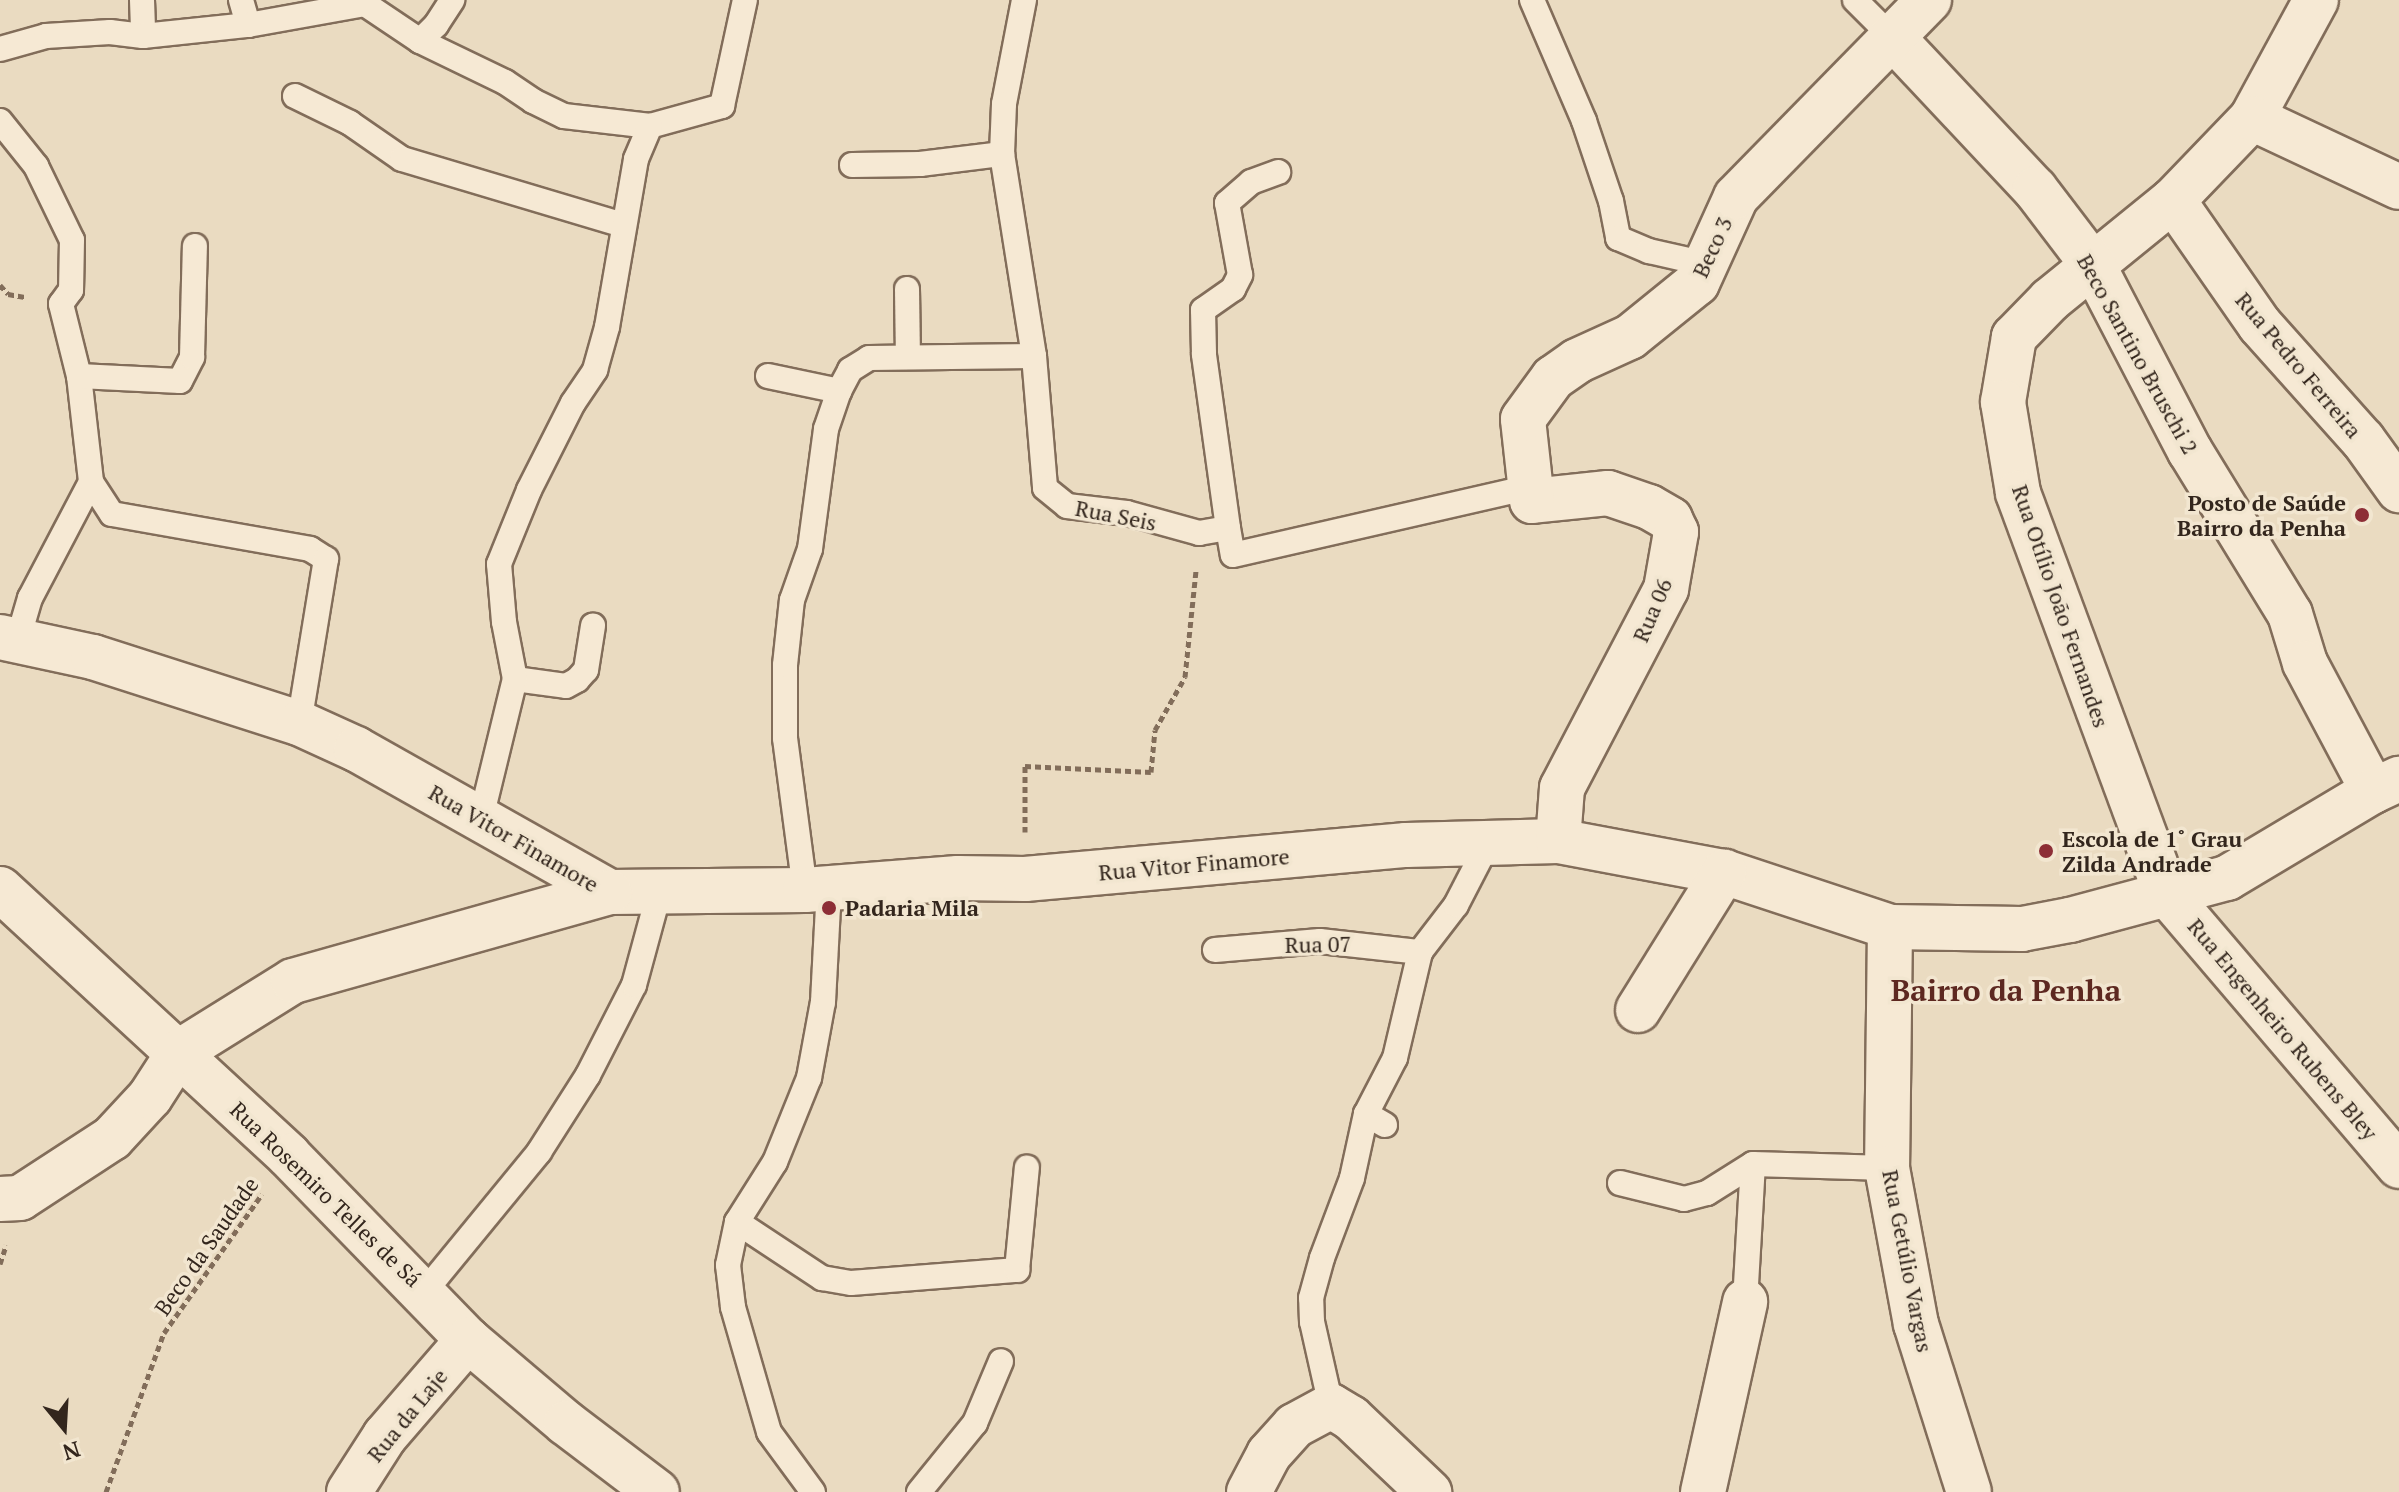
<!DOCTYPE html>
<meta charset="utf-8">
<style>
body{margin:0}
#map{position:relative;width:2399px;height:1492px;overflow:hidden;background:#eadbc1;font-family:"PT Serif",serif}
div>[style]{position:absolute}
.path>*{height:5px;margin-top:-2.5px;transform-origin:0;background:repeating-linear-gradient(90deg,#826d5a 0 6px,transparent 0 10px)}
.roads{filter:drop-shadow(2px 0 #826d5a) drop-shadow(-2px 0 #826d5a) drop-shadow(0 2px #826d5a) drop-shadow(0 -2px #826d5a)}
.service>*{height:24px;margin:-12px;padding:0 12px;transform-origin:12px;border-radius:12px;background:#f6e9d4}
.minor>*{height:44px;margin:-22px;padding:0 22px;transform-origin:22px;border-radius:22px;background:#f6e9d4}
.dots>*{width:22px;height:22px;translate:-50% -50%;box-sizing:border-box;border:4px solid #f2e6d0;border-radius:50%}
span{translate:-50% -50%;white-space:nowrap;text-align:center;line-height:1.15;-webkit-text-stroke:7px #f2e6d0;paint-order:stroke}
.street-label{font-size:22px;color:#33261d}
.poi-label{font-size:22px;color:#33261d;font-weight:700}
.right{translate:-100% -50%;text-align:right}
.left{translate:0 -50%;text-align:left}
.district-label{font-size:30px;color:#5d2820;font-weight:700}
.north{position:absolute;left:24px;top:1388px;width:80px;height:80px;-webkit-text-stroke:6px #f2e6d0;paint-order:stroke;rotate:162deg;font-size:22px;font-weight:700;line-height:32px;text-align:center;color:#33261d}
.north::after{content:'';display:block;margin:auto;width:28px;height:36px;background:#33261d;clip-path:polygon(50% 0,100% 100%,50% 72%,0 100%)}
</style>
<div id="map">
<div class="path">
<div style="left:0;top:285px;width:12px;rotate:48deg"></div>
<div style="left:8px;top:294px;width:17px;rotate:10deg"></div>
<div style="left:1025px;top:832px;width:66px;rotate:-90deg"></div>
<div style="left:1025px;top:766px;width:126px;rotate:2.7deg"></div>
<div style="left:1151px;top:772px;width:42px;rotate:-84.6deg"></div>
<div style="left:1155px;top:730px;width:61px;rotate:-60.5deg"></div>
<div style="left:1185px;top:677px;width:108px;rotate:-84.1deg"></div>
<div style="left:0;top:1264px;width:20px;rotate:-72deg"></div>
<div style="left:106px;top:1492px;width:169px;rotate:-70deg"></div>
<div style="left:164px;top:1333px;width:170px;rotate:-54.8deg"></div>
</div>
<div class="roads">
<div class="service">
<div style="left:142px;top:0;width:36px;rotate:88deg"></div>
<div style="left:241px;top:0;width:26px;rotate:74deg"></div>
<div style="left:1024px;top:0;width:106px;rotate:100.9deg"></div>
<div style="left:1004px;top:104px;width:50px;rotate:92.3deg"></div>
<div style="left:1002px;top:154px;width:205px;rotate:81deg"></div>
<div style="left:1532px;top:0;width:132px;rotate:66.7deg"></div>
<div style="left:1584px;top:121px;width:84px;rotate:71.4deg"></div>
<div style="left:1611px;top:201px;width:38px;rotate:79deg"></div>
<div style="left:1618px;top:238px;width:34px;rotate:23deg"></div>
<div style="left:1649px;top:251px;width:58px;rotate:12.8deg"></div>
<div style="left:1855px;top:0;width:55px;rotate:45deg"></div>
<div style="left:420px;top:41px;width:23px;rotate:-45deg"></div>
<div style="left:436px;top:25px;width:30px;rotate:-57deg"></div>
<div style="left:0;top:49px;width:48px;rotate:-15.8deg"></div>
<div style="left:46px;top:36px;width:64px;rotate:-3.6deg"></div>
<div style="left:110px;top:32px;width:33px;rotate:7deg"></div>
<div style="left:143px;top:36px;width:106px;rotate:-6deg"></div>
<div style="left:248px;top:25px;width:119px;rotate:-10.2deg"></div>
<div style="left:365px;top:4px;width:66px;rotate:33.9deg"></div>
<div style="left:420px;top:41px;width:94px;rotate:25.8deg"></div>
<div style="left:505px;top:82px;width:34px;rotate:34deg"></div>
<div style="left:533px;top:101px;width:34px;rotate:26deg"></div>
<div style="left:564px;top:116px;width:87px;rotate:6.6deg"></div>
<div style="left:650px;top:126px;width:75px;rotate:-15.5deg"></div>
<div style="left:722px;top:106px;width:108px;rotate:-77.8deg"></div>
<div style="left:295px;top:96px;width:61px;rotate:26.1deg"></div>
<div style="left:350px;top:123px;width:63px;rotate:34.7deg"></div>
<div style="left:402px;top:159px;width:231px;rotate:16.6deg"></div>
<div style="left:0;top:121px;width:58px;rotate:51.3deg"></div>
<div style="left:36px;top:166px;width:82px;rotate:64.1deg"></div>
<div style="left:72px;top:240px;width:50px;rotate:91.1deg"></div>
<div style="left:71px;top:290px;width:17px;rotate:126deg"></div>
<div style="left:61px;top:304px;width:74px;rotate:76deg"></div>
<div style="left:79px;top:376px;width:107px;rotate:83.5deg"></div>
<div style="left:91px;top:482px;width:131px;rotate:117.7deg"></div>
<div style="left:30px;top:598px;width:43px;rotate:106.3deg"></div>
<div style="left:852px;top:165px;width:68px;rotate:-0.8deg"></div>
<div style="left:920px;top:164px;width:83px;rotate:-7deg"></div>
<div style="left:907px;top:289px;width:68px;rotate:89.2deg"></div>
<div style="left:79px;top:376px;width:101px;rotate:2.8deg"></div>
<div style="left:180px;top:381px;width:27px;rotate:-63deg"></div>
<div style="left:192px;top:357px;width:111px;rotate:-88.5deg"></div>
<div style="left:768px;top:376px;width:73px;rotate:11.9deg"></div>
<div style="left:839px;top:391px;width:24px;rotate:-62deg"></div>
<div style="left:850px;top:370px;width:22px;rotate:-32deg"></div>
<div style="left:869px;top:358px;width:165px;rotate:-0.7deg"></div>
<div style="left:1034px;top:356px;width:132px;rotate:85.2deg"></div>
<div style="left:1045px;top:488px;width:28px;rotate:39deg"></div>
<div style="left:1067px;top:506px;width:60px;rotate:6.7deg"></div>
<div style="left:1127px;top:513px;width:75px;rotate:15.5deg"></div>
<div style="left:1199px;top:533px;width:29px;rotate:-10deg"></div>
<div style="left:1228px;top:528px;width:27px;rotate:80deg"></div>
<div style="left:1233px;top:555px;width:306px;rotate:-12.9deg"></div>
<div style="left:91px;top:482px;width:38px;rotate:57deg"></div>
<div style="left:112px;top:514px;width:201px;rotate:10deg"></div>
<div style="left:310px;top:549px;width:19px;rotate:32deg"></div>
<div style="left:326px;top:559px;width:166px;rotate:99.3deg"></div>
<div style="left:1228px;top:528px;width:176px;rotate:-97.9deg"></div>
<div style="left:1204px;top:354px;width:44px;rotate:-91.3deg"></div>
<div style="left:1203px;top:310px;width:37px;rotate:-35deg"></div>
<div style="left:1233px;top:289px;width:16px;rotate:-63deg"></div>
<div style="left:1240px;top:275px;width:73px;rotate:-100.2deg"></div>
<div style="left:1227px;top:203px;width:32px;rotate:-41deg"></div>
<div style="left:1251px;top:182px;width:29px;rotate:-20deg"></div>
<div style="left:515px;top:679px;width:51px;rotate:7.8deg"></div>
<div style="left:566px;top:686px;width:13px;rotate:-29deg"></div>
<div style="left:577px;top:680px;width:13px;rotate:-48deg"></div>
<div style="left:586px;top:670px;width:45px;rotate:-81deg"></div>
<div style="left:481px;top:818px;width:143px;rotate:-76.3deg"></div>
<div style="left:515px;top:679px;width:58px;rotate:-100.9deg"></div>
<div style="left:504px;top:622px;width:58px;rotate:-94.9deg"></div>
<div style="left:499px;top:564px;width:80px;rotate:-67.9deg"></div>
<div style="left:529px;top:490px;width:97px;rotate:-63.2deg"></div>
<div style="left:573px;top:403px;width:40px;rotate:-56deg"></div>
<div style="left:595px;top:370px;width:45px;rotate:-74.4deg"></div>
<div style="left:607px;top:327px;width:170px;rotate:-80.2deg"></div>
<div style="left:636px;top:159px;width:36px;rotate:-67deg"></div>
<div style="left:805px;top:890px;width:153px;rotate:-97.5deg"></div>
<div style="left:785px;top:738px;width:73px;rotate:-90deg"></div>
<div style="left:785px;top:665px;width:65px;rotate:-83.9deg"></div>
<div style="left:792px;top:600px;width:54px;rotate:-70.6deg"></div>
<div style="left:810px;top:549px;width:121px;rotate:-82.4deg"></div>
<div style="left:826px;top:429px;width:40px;rotate:-71.1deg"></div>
<div style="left:1215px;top:950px;width:105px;rotate:-4.9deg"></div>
<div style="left:1320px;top:941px;width:101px;rotate:6.3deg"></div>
<div style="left:1385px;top:1125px;width:22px;rotate:-150deg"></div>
<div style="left:1366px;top:1114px;width:63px;rotate:-62.6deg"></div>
<div style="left:1395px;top:1058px;width:109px;rotate:-76.7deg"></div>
<div style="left:1420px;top:952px;width:59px;rotate:-52.5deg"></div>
<div style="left:1456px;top:905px;width:70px;rotate:-62.7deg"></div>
<div style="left:1620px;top:1183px;width:66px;rotate:14deg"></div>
<div style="left:1684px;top:1199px;width:24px;rotate:-15deg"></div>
<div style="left:1707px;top:1193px;width:54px;rotate:-32.2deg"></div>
<div style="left:1753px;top:1164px;width:134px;rotate:1.7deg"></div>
<div style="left:737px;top:1222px;width:102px;rotate:33.4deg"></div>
<div style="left:822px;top:1278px;width:29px;rotate:10deg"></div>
<div style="left:851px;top:1283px;width:167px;rotate:-4.5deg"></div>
<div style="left:1017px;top:1270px;width:103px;rotate:-84.5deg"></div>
<div style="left:425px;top:1291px;width:180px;rotate:-50.6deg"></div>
<div style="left:539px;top:1152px;width:91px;rotate:-57.5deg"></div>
<div style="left:588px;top:1075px;width:101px;rotate:-62.9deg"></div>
<div style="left:634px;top:985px;width:95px;rotate:-74.8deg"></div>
<div style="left:1745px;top:1302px;width:138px;rotate:-86.7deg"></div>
<div style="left:1331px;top:1406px;width:86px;rotate:-102.7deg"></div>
<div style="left:1312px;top:1322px;width:24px;rotate:-92deg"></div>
<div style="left:1311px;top:1298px;width:41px;rotate:-74.6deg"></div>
<div style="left:1322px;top:1258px;width:85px;rotate:-69.4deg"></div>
<div style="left:1352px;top:1178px;width:66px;rotate:-77.7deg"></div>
<div style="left:813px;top:1492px;width:74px;rotate:-126.3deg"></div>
<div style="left:769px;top:1432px;width:130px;rotate:-106.1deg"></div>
<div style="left:733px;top:1307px;width:42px;rotate:-96.8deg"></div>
<div style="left:728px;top:1265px;width:44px;rotate:-78.2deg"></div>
<div style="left:737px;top:1222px;width:71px;rotate:-57.7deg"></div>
<div style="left:775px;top:1162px;width:91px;rotate:-68deg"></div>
<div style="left:809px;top:1078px;width:77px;rotate:-79.6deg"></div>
<div style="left:823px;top:1002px;width:114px;rotate:-87deg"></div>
<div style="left:919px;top:1492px;width:89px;rotate:-50.9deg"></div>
<div style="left:975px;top:1423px;width:67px;rotate:-67.2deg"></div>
</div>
<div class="minor">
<div style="left:2316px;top:0;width:134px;rotate:118.5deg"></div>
<div style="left:2252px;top:118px;width:114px;rotate:133.9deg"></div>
<div style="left:2173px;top:200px;width:159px;rotate:140.9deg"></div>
<div style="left:2050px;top:300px;width:52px;rotate:134.2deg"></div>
<div style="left:2014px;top:337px;width:66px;rotate:99.6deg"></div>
<div style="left:2003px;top:402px;width:92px;rotate:80.6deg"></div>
<div style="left:2018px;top:493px;width:427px;rotate:69.7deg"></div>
<div style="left:2166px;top:893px;width:359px;rotate:49.5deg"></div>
<div style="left:1894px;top:39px;width:206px;rotate:46.8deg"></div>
<div style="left:2035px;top:189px;width:96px;rotate:52.7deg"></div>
<div style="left:2093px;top:265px;width:210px;rotate:62.5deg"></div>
<div style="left:2190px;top:451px;width:191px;rotate:58.5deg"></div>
<div style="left:2290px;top:614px;width:51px;rotate:73deg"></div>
<div style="left:2305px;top:663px;width:145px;rotate:62deg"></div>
<div style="left:2252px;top:118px;width:162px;rotate:25.1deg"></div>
<div style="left:2173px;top:200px;width:152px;rotate:55.2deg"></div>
<div style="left:2260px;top:325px;width:154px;rotate:48.2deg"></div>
<div style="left:2363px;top:440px;width:62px;rotate:54.2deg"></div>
<div style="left:0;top:637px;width:95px;rotate:12.1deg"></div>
<div style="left:93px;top:657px;width:216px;rotate:17.8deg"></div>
<div style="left:299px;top:723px;width:63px;rotate:24.5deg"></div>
<div style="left:356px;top:749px;width:291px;rotate:29.4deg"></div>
<div style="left:610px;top:892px;width:195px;rotate:-0.6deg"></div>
<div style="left:805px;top:890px;width:153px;rotate:-4.5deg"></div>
<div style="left:958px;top:878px;width:67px;rotate:0.9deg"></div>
<div style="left:1025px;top:879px;width:383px;rotate:-5.1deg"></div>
<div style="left:1406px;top:845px;width:152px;rotate:-1.5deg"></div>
<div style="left:1558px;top:841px;width:169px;rotate:10.6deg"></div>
<div style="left:1724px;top:872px;width:175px;rotate:18.3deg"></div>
<div style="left:1890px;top:927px;width:132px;rotate:0.9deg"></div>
<div style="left:2022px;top:929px;width:49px;rotate:-10.6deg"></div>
<div style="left:2070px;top:920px;width:163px;rotate:-15deg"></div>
<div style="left:2227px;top:878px;width:170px;rotate:-30.8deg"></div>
<div style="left:2373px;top:791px;width:29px;rotate:-25deg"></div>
<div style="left:1558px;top:841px;width:53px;rotate:-85.7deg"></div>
<div style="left:1562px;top:788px;width:225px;rotate:-62.4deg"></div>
<div style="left:1666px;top:589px;width:58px;rotate:-80deg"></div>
<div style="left:1676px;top:532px;width:14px;rotate:-115deg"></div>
<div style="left:1670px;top:519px;width:24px;rotate:-150deg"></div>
<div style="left:1649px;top:507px;width:43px;rotate:-161.1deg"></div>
<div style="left:1608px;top:493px;width:76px;rotate:174deg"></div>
<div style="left:1532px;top:501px;width:82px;rotate:-96.3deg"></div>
<div style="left:1523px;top:419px;width:51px;rotate:-53.8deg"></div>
<div style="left:1553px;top:378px;width:29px;rotate:-35deg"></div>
<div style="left:1577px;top:361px;width:58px;rotate:-24.4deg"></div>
<div style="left:1630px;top:337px;width:86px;rotate:-38.9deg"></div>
<div style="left:1697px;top:283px;width:94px;rotate:-65.6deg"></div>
<div style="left:1736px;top:197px;width:276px;rotate:-45.6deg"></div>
<div style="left:0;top:889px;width:393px;rotate:42.7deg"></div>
<div style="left:289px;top:1156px;width:257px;rotate:45.8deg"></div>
<div style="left:468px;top:1340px;width:128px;rotate:40.3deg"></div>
<div style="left:566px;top:1423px;width:114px;rotate:37.2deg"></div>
<div style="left:1890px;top:927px;width:241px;rotate:90.7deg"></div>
<div style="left:1887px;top:1168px;width:159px;rotate:79.5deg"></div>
<div style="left:1916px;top:1324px;width:176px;rotate:72.5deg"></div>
<div style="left:1638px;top:1010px;width:163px;rotate:-58.1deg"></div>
<div style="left:0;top:1199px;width:20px;rotate:-3deg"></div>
<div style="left:20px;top:1198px;width:110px;rotate:-33.1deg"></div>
<div style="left:112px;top:1138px;width:56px;rotate:-47.2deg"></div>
<div style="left:150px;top:1097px;width:54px;rotate:-57.2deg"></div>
<div style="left:179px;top:1052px;width:134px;rotate:-31.9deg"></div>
<div style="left:293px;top:981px;width:329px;rotate:-15.7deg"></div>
<div style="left:349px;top:1492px;width:67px;rotate:-57.3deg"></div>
<div style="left:385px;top:1436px;width:127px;rotate:-49.2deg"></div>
<div style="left:1249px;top:1492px;width:43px;rotate:-62.2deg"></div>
<div style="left:1269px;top:1454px;width:38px;rotate:-48deg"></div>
<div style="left:1294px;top:1426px;width:42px;rotate:-28.4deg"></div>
<div style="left:1331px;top:1406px;width:23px;rotate:31deg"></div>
<div style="left:1351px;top:1418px;width:108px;rotate:43.5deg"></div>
<div style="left:1703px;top:1492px;width:195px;rotate:-77.5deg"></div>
</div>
</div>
<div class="dots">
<div style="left:2362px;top:515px;background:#8d2e36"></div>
<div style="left:2046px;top:851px;background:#8d2e36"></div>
<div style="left:829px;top:908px;background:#8d2e36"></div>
</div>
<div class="street-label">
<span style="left:1712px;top:247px;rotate:-65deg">Beco 3</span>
<span style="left:2138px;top:354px;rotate:61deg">Beco Santino Bruschi 2</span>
<span style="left:2299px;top:365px;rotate:50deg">Rua Pedro Ferreira</span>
<span style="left:1116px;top:515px;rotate:11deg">Rua Seis</span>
<span style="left:2061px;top:606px;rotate:71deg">Rua Otílio João Fernandes</span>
<span style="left:1652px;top:610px;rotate:-67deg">Rua 06</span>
<span style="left:514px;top:838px;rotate:30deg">Rua Vitor Finamore</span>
<span style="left:1194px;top:864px;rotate:-5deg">Rua Vitor Finamore</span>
<span style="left:1318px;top:944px;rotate:-1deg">Rua 07</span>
<span style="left:2283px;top:1029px;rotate:50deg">Rua Engenheiro Rubens Bley</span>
<span style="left:326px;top:1194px;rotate:44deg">Rua Rosemiro Telles de Sá</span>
<span style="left:206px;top:1246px;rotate:-55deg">Beco da Saudade</span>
<span style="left:1908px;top:1261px;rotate:79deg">Rua Getúlio Vargas</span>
<span style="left:407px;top:1415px;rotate:-51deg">Rua da Laje</span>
</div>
<div class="poi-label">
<span class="right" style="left:2346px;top:515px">Posto de Saúde<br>Bairro da Penha</span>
<span class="left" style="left:2062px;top:851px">Escola de 1˚ Grau<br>Zilda Andrade</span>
<span class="left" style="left:845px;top:908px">Padaria Mila</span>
</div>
<div class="district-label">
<span style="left:2006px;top:990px">Bairro da Penha</span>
</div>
<div class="north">N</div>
</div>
